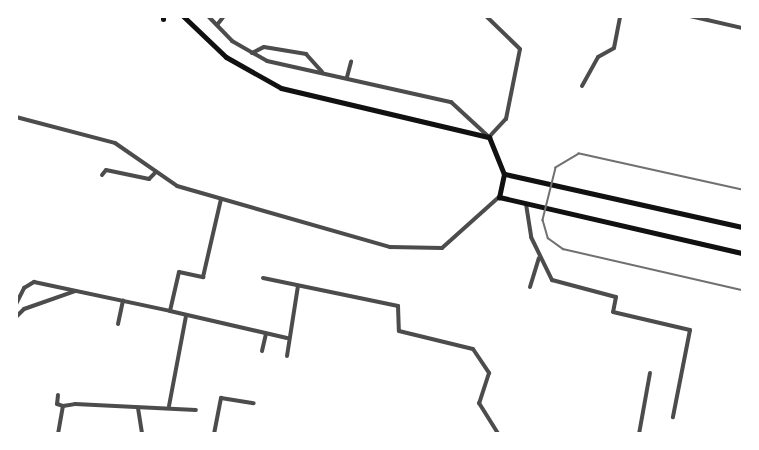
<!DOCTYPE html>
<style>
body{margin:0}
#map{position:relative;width:759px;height:450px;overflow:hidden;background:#fff;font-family:Lora,serif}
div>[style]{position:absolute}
.minor>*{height:4px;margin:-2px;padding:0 2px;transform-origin:2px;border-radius:2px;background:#4c4c4c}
.secondary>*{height:5px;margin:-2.5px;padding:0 2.5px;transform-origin:2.5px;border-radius:2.5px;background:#111}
.primary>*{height:5px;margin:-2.5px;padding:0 2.5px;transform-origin:2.5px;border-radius:2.5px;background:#111}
.tram>*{height:1.5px;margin:-0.75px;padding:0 0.75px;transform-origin:0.75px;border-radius:0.75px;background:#707070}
span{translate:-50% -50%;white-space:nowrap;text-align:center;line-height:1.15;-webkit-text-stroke:6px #fff;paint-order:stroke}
.frame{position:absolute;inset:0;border:18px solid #fff;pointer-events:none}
</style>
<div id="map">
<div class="minor">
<div style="left:208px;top:16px;width:35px;rotate:46deg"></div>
<div style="left:232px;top:41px;width:40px;rotate:29.7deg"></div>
<div style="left:267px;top:61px;width:189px;rotate:12.6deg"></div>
<div style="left:451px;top:102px;width:52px;rotate:42.6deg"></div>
<div style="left:489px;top:137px;width:25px;rotate:-47deg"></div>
<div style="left:506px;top:119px;width:71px;rotate:-78.7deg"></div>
<div style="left:520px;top:49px;width:47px;rotate:-135.9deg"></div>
<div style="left:690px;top:16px;width:53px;rotate:13deg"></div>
<div style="left:217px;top:25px;width:11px;rotate:-52deg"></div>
<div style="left:252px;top:53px;width:13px;rotate:-27deg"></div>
<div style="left:264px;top:47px;width:43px;rotate:9.5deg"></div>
<div style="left:306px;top:54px;width:24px;rotate:48deg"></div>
<div style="left:347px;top:77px;width:16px;rotate:-75deg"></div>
<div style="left:582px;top:86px;width:33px;rotate:-61deg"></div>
<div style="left:598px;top:57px;width:18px;rotate:-29deg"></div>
<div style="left:614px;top:48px;width:33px;rotate:-79deg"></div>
<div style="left:16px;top:117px;width:102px;rotate:14.7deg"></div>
<div style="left:115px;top:143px;width:75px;rotate:34.7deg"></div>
<div style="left:177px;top:186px;width:222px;rotate:16deg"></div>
<div style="left:390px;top:247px;width:52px;rotate:1.1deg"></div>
<div style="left:442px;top:248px;width:76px;rotate:-41.8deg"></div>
<div style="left:102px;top:175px;width:6px;rotate:-51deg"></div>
<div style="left:106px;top:170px;width:44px;rotate:11.8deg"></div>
<div style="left:149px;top:179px;width:10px;rotate:-45deg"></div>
<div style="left:526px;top:204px;width:33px;rotate:81deg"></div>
<div style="left:531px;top:237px;width:48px;rotate:64deg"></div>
<div style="left:552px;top:280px;width:66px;rotate:14.9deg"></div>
<div style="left:616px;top:297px;width:15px;rotate:101deg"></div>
<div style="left:613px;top:312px;width:79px;rotate:13.2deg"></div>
<div style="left:690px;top:330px;width:89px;rotate:101.1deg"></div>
<div style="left:263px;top:278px;width:138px;rotate:11.7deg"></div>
<div style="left:398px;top:306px;width:25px;rotate:88deg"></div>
<div style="left:399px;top:331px;width:76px;rotate:13.7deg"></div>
<div style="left:473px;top:349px;width:29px;rotate:56deg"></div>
<div style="left:489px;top:373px;width:32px;rotate:108deg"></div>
<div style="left:479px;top:403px;width:36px;rotate:58deg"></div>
<div style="left:530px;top:287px;width:30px;rotate:-73deg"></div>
<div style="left:16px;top:304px;width:18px;rotate:-63deg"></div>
<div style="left:24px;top:288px;width:12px;rotate:-31deg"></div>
<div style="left:34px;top:282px;width:139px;rotate:12deg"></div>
<div style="left:170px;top:311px;width:40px;rotate:-77deg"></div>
<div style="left:179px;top:272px;width:25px;rotate:12deg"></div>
<div style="left:203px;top:277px;width:80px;rotate:-77deg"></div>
<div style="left:170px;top:311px;width:120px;rotate:13deg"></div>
<div style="left:16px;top:317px;width:11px;rotate:-45deg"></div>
<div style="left:24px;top:309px;width:54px;rotate:-19.4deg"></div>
<div style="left:118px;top:324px;width:24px;rotate:-78deg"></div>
<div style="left:262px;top:351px;width:18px;rotate:-77deg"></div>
<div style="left:287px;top:356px;width:71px;rotate:-81.1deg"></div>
<div style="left:58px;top:395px;width:9px;rotate:96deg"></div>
<div style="left:57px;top:404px;width:6px;rotate:18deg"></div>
<div style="left:169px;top:406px;width:92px;rotate:-79.3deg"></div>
<div style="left:138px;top:408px;width:26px;rotate:81deg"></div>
<div style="left:58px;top:434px;width:28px;rotate:-80deg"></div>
<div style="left:63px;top:406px;width:12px;rotate:-9deg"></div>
<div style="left:75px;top:404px;width:121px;rotate:2.8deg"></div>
<div style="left:214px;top:434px;width:37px;rotate:-79deg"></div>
<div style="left:221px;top:398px;width:33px;rotate:9deg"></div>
<div style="left:639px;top:434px;width:62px;rotate:-79.8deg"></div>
</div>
<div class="secondary">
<div style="left:163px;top:16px;width:3px;rotate:90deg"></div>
<div style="left:183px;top:16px;width:59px;rotate:43.6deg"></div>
<div style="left:226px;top:57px;width:63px;rotate:29.4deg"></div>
<div style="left:281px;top:88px;width:214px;rotate:13.3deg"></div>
<div style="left:489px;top:137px;width:40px;rotate:68deg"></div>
</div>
<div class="primary">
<div style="left:742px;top:227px;width:244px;rotate:-167.4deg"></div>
<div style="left:504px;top:174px;width:24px;rotate:102deg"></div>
<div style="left:499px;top:197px;width:249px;rotate:13deg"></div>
</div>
<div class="tram">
<div style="left:742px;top:190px;width:167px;rotate:-167.5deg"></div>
<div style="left:579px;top:154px;width:27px;rotate:149deg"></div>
<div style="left:556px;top:168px;width:54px;rotate:104deg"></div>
<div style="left:543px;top:220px;width:19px;rotate:74deg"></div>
<div style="left:548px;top:238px;width:19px;rotate:36deg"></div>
<div style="left:563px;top:249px;width:184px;rotate:12.9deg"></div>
</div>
<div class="frame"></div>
</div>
